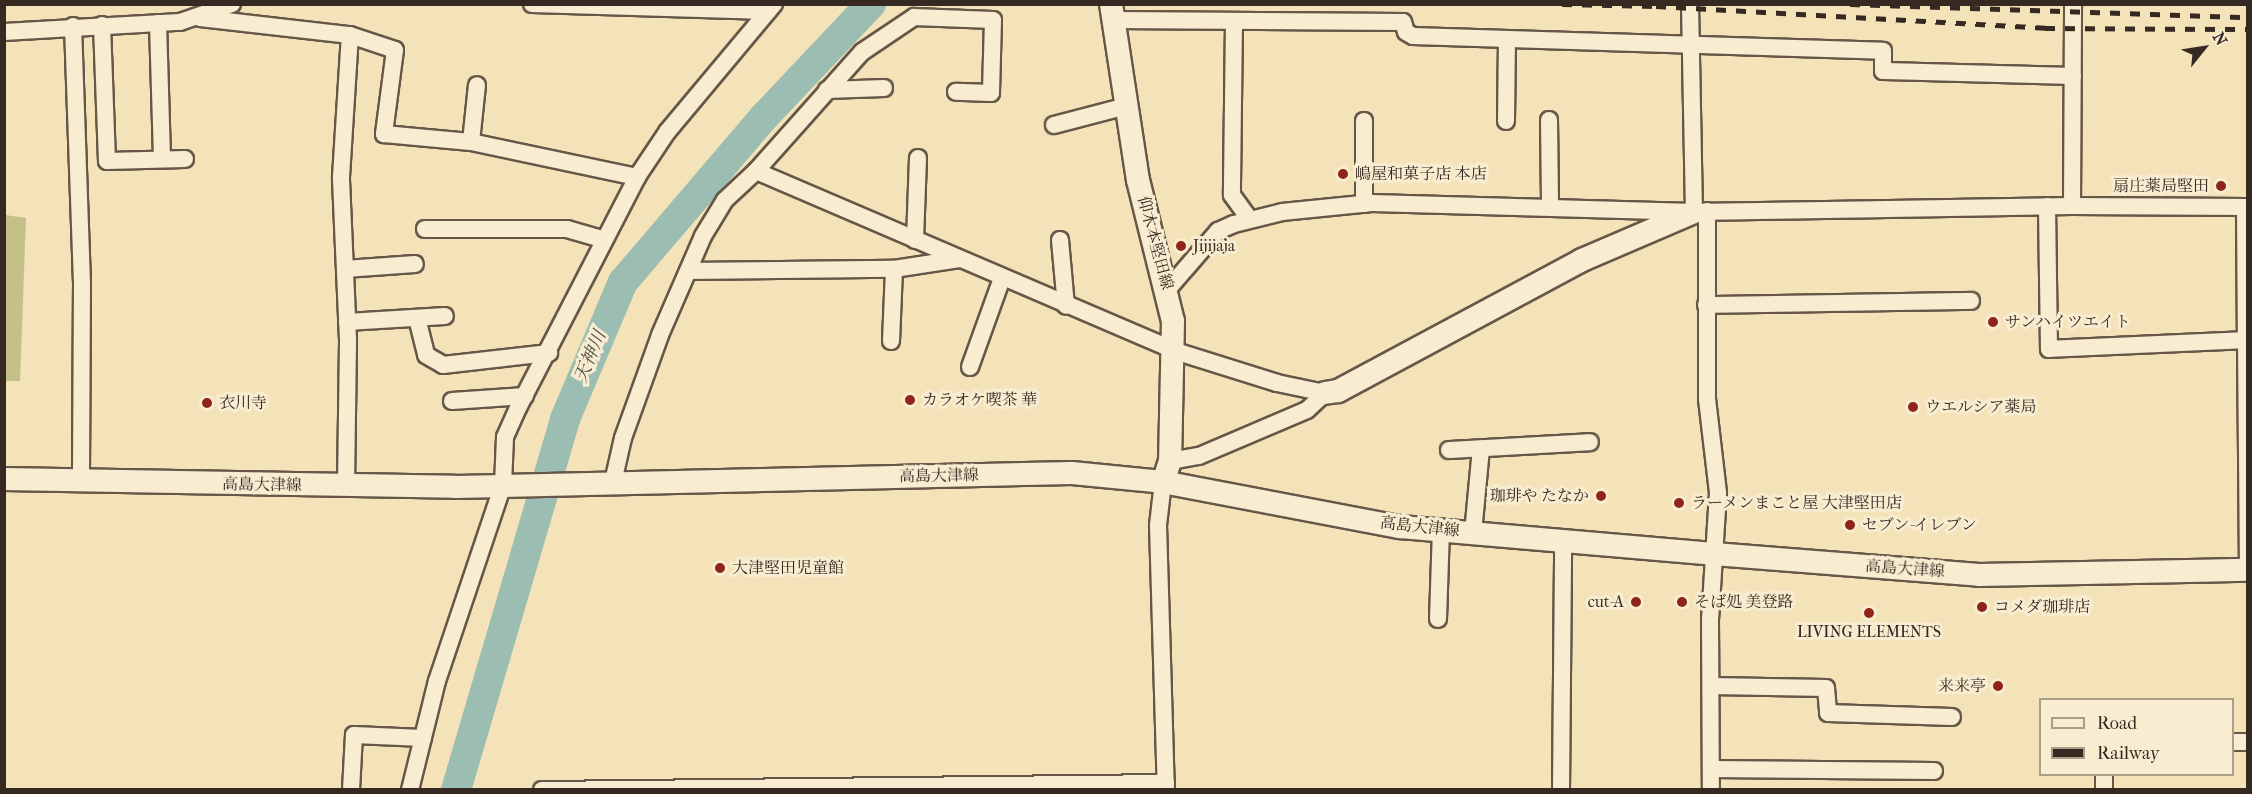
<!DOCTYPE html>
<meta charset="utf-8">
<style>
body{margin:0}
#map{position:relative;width:2252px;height:794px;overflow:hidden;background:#f4e2b8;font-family:"IM FELL French Canon","Noto Serif JP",serif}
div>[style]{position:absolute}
.green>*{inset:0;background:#c4c089}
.river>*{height:30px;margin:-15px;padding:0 15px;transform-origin:15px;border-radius:15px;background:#9cbdb1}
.roads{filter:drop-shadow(2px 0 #665748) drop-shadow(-2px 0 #665748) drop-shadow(0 2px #665748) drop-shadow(0 -2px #665748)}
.street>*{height:16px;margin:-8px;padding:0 8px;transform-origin:8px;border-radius:8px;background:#f8ecd1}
.secondary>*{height:22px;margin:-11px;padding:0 11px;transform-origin:11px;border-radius:11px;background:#f8ecd1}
.rail>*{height:4.5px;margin-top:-2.25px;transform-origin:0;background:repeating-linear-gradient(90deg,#362922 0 10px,transparent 0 20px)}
.dots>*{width:16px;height:16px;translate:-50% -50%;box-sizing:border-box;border:3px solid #f8ecd1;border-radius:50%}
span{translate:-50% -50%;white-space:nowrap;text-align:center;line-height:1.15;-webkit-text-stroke:6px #f8ecd1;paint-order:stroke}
.poi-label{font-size:16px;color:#362922}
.left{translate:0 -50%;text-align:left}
.right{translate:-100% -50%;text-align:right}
.street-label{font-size:16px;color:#362922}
.water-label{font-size:18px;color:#504e46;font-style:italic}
.frame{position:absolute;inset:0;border:6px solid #362922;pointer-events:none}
.legend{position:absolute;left:2039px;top:698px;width:195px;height:78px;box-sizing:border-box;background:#f8ecd1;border:2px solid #aa9e8b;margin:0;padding:8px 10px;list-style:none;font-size:18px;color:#362922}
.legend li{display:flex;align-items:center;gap:12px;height:30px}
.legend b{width:30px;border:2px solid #aa9e8b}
.north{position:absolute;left:2174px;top:18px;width:60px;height:60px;-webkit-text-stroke:4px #f8ecd1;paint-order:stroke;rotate:60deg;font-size:16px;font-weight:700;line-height:24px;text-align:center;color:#362922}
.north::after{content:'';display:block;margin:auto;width:21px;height:27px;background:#362922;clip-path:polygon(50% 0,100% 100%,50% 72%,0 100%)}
</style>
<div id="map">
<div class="green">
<div style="clip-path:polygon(5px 215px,26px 218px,20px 381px,5px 381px)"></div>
</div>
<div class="river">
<div style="left:456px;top:790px;width:387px;rotate:-73.6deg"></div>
<div style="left:565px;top:419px;width:149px;rotate:-67.1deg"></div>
<div style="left:623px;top:282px;width:217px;rotate:-49.5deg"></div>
<div style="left:764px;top:117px;width:156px;rotate:-46.6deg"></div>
</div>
<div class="roads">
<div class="street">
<div style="left:532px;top:4px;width:236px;rotate:1.7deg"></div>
<div style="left:1690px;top:4px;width:208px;rotate:88.9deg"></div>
<div style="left:200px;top:18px;width:151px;rotate:6.5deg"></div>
<div style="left:350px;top:35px;width:47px;rotate:18.4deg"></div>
<div style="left:395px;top:50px;width:85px;rotate:97.5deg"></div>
<div style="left:384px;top:134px;width:87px;rotate:5.3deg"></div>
<div style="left:471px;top:142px;width:170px;rotate:11.9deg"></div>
<div style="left:1114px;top:20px;width:289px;rotate:0.4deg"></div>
<div style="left:1403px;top:22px;width:10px;rotate:73deg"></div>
<div style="left:1406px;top:32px;width:8px;rotate:30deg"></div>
<div style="left:1413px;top:36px;width:470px;rotate:1.8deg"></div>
<div style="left:1883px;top:51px;width:20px;rotate:90deg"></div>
<div style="left:1883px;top:71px;width:190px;rotate:1.5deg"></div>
<div style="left:1234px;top:21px;width:174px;rotate:90.7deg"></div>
<div style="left:1232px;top:195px;width:29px;rotate:54deg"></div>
<div style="left:158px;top:23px;width:136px;rotate:88.3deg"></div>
<div style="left:102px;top:25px;width:136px;rotate:87.9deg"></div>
<div style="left:107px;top:161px;width:78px;rotate:-1.5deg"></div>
<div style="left:73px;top:26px;width:257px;rotate:88deg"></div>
<div style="left:82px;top:283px;width:198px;rotate:90.3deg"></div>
<div style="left:4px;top:32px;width:176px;rotate:-3.3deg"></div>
<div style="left:180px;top:22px;width:55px;rotate:-19.1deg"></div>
<div style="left:827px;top:90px;width:57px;rotate:-2deg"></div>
<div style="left:1549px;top:120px;width:86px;rotate:89.3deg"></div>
<div style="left:1506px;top:121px;width:82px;rotate:-89.3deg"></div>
<div style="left:1054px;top:125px;width:75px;rotate:-14.6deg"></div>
<div style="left:471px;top:142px;width:57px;rotate:-84deg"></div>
<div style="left:756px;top:171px;width:456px;rotate:23.2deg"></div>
<div style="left:1175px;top:351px;width:107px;rotate:17.4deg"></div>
<div style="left:1277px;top:383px;width:49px;rotate:11.8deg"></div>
<div style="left:1364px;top:204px;width:83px;rotate:-90deg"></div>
<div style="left:2047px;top:206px;width:143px;rotate:89.2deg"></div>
<div style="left:2049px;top:349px;width:197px;rotate:-2.6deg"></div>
<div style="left:2246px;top:340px;width:232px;rotate:89.5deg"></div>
<div style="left:2072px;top:206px;width:202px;rotate:-89.7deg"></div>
<div style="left:2245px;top:207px;width:133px;rotate:89.6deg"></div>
<div style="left:1707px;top:211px;width:188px;rotate:90deg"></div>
<div style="left:1707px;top:399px;width:95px;rotate:83.3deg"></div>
<div style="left:1718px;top:493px;width:126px;rotate:93.6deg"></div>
<div style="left:1710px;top:619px;width:171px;rotate:89.7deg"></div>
<div style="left:425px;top:229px;width:142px"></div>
<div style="left:567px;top:229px;width:37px;rotate:16deg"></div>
<div style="left:915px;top:240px;width:82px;rotate:-87.9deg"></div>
<div style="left:1060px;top:240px;width:66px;rotate:84.8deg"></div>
<div style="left:345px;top:269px;width:70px;rotate:-4.1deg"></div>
<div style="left:688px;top:271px;width:206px;rotate:-0.6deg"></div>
<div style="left:894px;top:269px;width:66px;rotate:-8.7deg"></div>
<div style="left:1168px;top:289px;width:77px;rotate:-49.2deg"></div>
<div style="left:1218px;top:231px;width:17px;rotate:-24deg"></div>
<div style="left:1234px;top:224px;width:49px;rotate:-14deg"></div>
<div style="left:1282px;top:212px;width:90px;rotate:-5.7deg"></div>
<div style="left:1372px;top:203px;width:322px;rotate:1.6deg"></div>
<div style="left:1694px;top:212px;width:378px;rotate:-0.9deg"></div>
<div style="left:2072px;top:206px;width:176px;rotate:0.3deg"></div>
<div style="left:1706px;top:305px;width:265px;rotate:-0.9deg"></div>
<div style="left:417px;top:318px;width:38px;rotate:76deg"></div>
<div style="left:426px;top:355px;width:20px;rotate:30deg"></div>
<div style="left:443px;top:365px;width:107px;rotate:-6.5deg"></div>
<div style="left:347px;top:322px;width:98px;rotate:-3.5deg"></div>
<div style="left:891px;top:341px;width:72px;rotate:-87.6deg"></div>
<div style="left:970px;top:367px;width:95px;rotate:-70.2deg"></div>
<div style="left:452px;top:401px;width:73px;rotate:-3.9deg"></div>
<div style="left:1449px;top:450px;width:141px;rotate:-3.2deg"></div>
<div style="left:1170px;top:461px;width:29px;rotate:-10deg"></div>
<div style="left:1199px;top:456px;width:117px;rotate:-23.1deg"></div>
<div style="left:1307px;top:410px;width:25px;rotate:-43deg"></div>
<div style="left:613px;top:482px;width:45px;rotate:-77.2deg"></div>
<div style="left:623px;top:438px;width:109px;rotate:-70.2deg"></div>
<div style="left:660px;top:335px;width:108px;rotate:-66.5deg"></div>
<div style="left:703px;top:236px;width:42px;rotate:-58.6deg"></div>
<div style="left:725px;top:200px;width:42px;rotate:-43.1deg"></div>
<div style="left:756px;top:171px;width:159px;rotate:-48.3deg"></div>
<div style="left:862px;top:52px;width:63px;rotate:-33.9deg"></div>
<div style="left:914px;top:17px;width:79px;rotate:2.2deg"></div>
<div style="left:993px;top:20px;width:73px;rotate:91.6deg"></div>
<div style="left:991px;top:93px;width:35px;rotate:-178deg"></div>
<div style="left:1163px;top:482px;width:43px;rotate:96.6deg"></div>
<div style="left:1158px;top:525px;width:265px;rotate:88.3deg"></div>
<div style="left:346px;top:486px;width:146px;rotate:-89.2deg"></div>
<div style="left:348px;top:340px;width:163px;rotate:-92.5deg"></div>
<div style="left:341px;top:177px;width:142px;rotate:-86.4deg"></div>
<div style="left:1473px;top:533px;width:85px;rotate:-84.6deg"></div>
<div style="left:1438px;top:619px;width:89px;rotate:-88.1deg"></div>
<div style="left:1711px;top:686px;width:115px;rotate:1deg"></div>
<div style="left:1826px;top:688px;width:25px;rotate:85deg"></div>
<div style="left:1828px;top:713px;width:124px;rotate:1.8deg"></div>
<div style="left:2232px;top:742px;width:16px"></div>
<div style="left:1711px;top:769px;width:223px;rotate:0.5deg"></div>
<div style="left:2104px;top:774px;width:16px;rotate:90deg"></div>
<div style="left:351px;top:790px;width:55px;rotate:-86.9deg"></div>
<div style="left:354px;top:735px;width:69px;rotate:2.5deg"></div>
<div style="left:410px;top:790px;width:112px;rotate:-76.1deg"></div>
<div style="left:437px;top:681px;width:207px;rotate:-71.4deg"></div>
<div style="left:503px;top:485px;width:48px;rotate:-87.6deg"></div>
<div style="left:505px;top:437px;width:34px;rotate:-66deg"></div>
<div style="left:519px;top:406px;width:258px;rotate:-62.7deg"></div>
<div style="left:637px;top:177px;width:54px;rotate:-56.3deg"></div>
<div style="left:667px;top:132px;width:167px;rotate:-50.1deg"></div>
<div style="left:542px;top:790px;width:624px;rotate:-0.64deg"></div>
<div style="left:1561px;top:790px;width:250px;rotate:-89.5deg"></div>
</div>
<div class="secondary">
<div style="left:1111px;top:4px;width:178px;rotate:81.3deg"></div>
<div style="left:1138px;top:180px;width:145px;rotate:76.1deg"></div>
<div style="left:1173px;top:321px;width:140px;rotate:91.2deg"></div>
<div style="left:1170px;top:461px;width:22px;rotate:108deg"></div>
<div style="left:1325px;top:393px;width:13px;rotate:-9deg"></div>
<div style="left:1338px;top:391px;width:277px;rotate:-28.2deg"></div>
<div style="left:1582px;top:260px;width:122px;rotate:-23.2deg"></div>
<div style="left:4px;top:479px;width:451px;rotate:1deg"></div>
<div style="left:455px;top:487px;width:617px;rotate:-1.3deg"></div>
<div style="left:1072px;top:473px;width:91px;rotate:5.6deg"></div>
<div style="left:1163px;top:482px;width:241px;rotate:10.8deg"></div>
<div style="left:1400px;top:527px;width:315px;rotate:4.9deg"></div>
<div style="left:1714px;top:554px;width:266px;rotate:4.5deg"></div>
<div style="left:1979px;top:575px;width:269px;rotate:-1.1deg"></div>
</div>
</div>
<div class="rail">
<div style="left:1562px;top:4px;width:94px;rotate:1.2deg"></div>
<div style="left:1656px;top:6px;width:390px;rotate:3.2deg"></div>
<div style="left:2045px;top:28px;width:203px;rotate:0.3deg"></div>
<div style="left:1850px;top:4px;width:398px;rotate:1.9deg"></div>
</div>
<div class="dots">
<div style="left:1343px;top:174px;background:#8f2418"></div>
<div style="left:2221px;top:186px;background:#8f2418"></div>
<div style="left:1181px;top:246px;background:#8f2418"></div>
<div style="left:1993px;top:322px;background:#8f2418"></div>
<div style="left:910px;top:400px;background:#8f2418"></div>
<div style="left:207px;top:403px;background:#8f2418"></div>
<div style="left:1913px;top:407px;background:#8f2418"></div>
<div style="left:1601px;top:496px;background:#8f2418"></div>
<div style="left:1679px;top:503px;background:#8f2418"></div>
<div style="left:1850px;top:525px;background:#8f2418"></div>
<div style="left:720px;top:568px;background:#8f2418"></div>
<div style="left:1636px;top:602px;background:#8f2418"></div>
<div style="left:1682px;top:602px;background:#8f2418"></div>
<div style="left:1982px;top:607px;background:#8f2418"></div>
<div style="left:1869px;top:613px;background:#8f2418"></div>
<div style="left:1998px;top:686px;background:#8f2418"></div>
</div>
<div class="poi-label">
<span class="left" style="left:1355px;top:174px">嶋屋和菓子店 本店</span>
<span class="right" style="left:2209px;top:186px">扇庄薬局堅田</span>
<span class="left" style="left:1193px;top:246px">Jijijaja</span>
<span class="left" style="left:2005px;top:322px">サンハイツエイト</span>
<span class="left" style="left:922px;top:400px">カラオケ喫茶 華</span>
<span class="left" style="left:219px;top:403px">衣川寺</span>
<span class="left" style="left:1925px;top:407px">ウエルシア薬局</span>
<span class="right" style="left:1589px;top:496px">珈琲や たなか</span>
<span class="left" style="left:1691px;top:503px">ラーメンまこと屋 大津堅田店</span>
<span class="left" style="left:1862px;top:525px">セブン-イレブン</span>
<span class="left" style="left:732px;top:568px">大津堅田児童館</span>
<span class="right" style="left:1624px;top:602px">cut-A</span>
<span class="left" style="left:1694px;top:602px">そば処 美登路</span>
<span class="left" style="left:1994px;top:607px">コメダ珈琲店</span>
<span style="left:1869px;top:632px">LIVING ELEMENTS</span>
<span class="right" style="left:1986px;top:686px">来来亭</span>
</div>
<div class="street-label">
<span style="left:1155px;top:243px;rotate:75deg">仰木本堅田線</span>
<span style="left:939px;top:476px;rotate:-1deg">高島大津線</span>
<span style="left:262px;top:485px;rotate:1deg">高島大津線</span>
<span style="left:1420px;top:527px;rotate:6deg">高島大津線</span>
<span style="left:1905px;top:569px;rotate:4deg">高島大津線</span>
</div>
<div class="water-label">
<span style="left:591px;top:357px;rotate:-67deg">天神川</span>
</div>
<div class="frame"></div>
<ul class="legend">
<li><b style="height:8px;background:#f8ecd1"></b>Road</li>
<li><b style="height:8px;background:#362922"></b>Railway</li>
</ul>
<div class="north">N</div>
</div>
